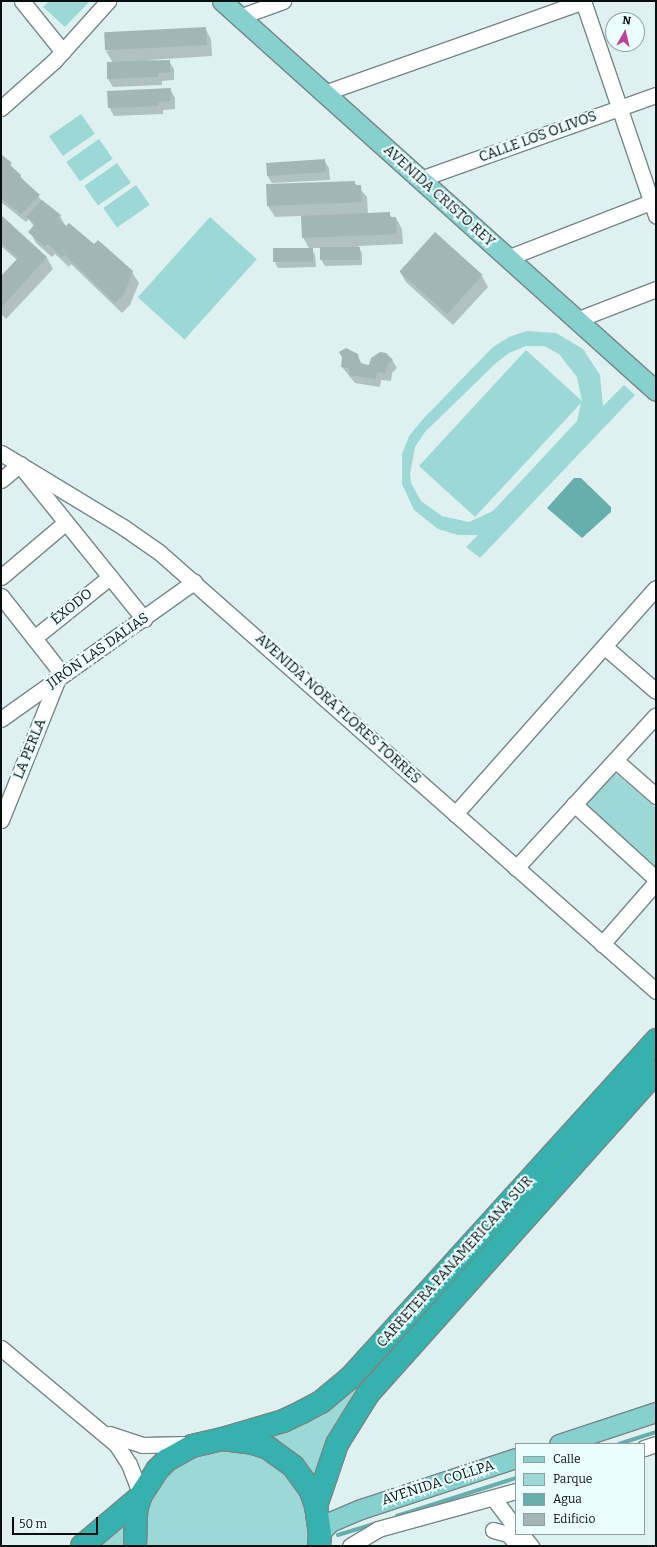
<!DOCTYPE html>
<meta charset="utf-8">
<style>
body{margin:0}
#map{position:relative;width:657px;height:1547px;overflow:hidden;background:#def1f0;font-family:Bitter,serif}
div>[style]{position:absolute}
.green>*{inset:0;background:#9cd9d6;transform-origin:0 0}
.water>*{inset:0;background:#66afac}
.shadow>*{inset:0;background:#0003}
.stream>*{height:3.5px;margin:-1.75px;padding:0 1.75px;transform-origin:1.75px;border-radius:1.75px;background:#66afac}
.building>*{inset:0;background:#a3b5b4;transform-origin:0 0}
.roads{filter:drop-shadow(1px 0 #758786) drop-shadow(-1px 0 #758786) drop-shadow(0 1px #758786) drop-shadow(0 -1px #758786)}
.minor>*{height:15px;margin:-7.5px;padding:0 7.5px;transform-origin:7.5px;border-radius:7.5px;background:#fff}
.major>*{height:19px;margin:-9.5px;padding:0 9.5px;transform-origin:9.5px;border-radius:9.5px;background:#86d1ce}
.highway>*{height:22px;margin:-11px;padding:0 11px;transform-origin:11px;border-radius:11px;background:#35b2ae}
span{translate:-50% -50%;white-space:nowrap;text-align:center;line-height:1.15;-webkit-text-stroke:4px #ebfefd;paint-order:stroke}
.street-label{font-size:14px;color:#090f0f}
.frame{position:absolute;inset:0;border:2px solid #090f0f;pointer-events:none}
.legend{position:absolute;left:515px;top:1443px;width:130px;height:92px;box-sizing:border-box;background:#ebfefd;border:1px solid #919e9e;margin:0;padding:5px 7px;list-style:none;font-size:12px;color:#090f0f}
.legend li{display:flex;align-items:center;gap:8px;height:20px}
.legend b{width:20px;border:1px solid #919e9e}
.north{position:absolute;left:605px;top:12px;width:40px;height:40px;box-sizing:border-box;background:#ebfefd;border:1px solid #919e9e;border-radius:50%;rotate:8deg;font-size:11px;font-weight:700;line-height:16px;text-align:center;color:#090f0f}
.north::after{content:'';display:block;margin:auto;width:14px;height:18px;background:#bd4396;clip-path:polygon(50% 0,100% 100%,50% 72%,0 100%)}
.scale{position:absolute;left:12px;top:1517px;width:86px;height:18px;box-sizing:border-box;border:2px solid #090f0f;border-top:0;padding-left:5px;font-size:12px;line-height:14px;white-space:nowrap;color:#090f0f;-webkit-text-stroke:3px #ebfefd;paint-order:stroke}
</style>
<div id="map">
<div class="green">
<div style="clip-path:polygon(49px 1px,90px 1px,65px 27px,43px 7px)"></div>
<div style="left:81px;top:114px;width:24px;height:39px;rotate:55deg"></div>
<div style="left:99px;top:139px;width:24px;height:40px;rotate:55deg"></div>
<div style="left:117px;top:163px;width:24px;height:40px;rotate:55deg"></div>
<div style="left:136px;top:185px;width:24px;height:40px;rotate:55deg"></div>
<div style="left:210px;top:217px;width:63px;height:108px;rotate:42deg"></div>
<div style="clip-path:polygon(evenodd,527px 331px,556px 333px,583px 349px,600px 375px,603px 406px,624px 385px,635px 395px,480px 558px,466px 547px,478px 535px,458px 535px,438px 529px,414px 510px,402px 484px,402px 454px,409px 436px,423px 419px,493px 347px,509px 337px,527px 331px,526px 346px,544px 346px,559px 354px,577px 377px,582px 401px,526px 350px,419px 466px,475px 517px,581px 403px,577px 421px,493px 511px,469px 522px,442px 516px,421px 501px,411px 483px,410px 474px,415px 447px,425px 432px,496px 363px,509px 353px,526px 346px)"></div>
<div style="clip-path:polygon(613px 771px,656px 808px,656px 871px,583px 806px)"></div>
<div style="clip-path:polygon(632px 1084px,346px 1413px,316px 1478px,300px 1458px,287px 1447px,255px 1435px,286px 1429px)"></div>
<div style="clip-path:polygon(230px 1447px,276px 1462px,306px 1500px,312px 1546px,142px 1546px,144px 1509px,159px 1480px,183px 1459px)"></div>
<div style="clip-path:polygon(133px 1513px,130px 1546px,94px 1546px)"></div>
</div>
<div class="water">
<div style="clip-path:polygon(574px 478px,581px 478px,611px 507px,611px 512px,582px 538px,547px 508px)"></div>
</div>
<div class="shadow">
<div style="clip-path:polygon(205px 28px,211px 39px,212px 56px,148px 60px,169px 61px,174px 69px,174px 80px,162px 81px,162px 85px,113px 87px,108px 79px,113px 63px,106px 51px)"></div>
<div style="clip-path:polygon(170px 89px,175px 98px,175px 109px,163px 110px,163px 114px,114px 116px,109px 107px)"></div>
<div style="clip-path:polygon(2px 156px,44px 203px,60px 216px,66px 227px,132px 272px,139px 283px,130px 305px,122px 313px,71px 264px,69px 267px,55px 254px,52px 257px,36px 243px,30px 232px,34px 227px,29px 219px,26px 222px,1px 202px)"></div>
<div style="clip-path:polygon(324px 160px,329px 168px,330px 180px,272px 183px,267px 175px)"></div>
<div style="clip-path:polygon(354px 182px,367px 197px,368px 214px,389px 213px,392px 218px,396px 218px,402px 229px,403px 244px,358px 246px,362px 253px,362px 265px,325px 266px,322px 261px,321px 248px,311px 248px,315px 255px,316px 267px,278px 268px,275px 263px,310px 250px,303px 237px,302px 216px,275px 217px,268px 206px)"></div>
<div style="clip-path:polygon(1px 216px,47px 258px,53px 269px,6px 319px,1px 314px,1px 277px,17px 260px,1px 246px)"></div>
<div style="clip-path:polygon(400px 272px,482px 276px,488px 287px,453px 325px,406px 282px)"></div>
<div style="clip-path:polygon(357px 355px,362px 364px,370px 366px,392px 360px,397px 368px,392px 373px,391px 381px,381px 380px,380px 387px,355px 383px,342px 367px)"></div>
</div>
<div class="stream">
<div style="left:619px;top:1444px;width:39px;rotate:-18deg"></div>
<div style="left:397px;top:1516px;width:125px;rotate:-17.7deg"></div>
<div style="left:338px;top:1535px;width:38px;rotate:-17deg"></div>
</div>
<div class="building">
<div style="left:206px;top:27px;width:18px;height:102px;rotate:87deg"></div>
<div style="clip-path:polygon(170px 60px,170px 72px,158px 73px,158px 77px,107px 79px,107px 62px)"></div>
<div style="clip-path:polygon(171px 88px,171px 101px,158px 102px,159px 106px,108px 108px,107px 91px)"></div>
<div style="clip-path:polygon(2px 155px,12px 163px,10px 165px,21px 175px,20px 177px,40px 195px,21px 214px,1px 198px)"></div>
<div style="left:325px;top:159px;width:13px;height:59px;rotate:86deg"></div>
<div style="clip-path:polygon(355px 181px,355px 185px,361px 185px,362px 202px,267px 206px,266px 184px)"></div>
<div style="clip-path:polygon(42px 200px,61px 215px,58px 219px,66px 226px,69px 223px,94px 244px,98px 240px,133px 271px,124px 294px,115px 303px,64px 254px,62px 257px,48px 244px,45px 247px,28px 232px,35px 224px,26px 217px)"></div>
<div style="clip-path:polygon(390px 212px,390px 217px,396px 217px,397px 234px,302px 238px,301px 216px)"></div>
<div style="clip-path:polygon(1px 215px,47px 257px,1px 308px,1px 276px,18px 258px,1px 242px)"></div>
<div style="left:435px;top:232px;width:64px;height:53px;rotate:42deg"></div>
<div style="left:360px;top:247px;width:13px;height:40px;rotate:90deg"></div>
<div style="left:313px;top:248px;width:14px;height:40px;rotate:90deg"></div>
<div style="clip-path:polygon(346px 348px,358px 354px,360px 363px,369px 365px,371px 358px,380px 352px,386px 353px,393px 360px,387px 365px,386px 373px,377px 372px,376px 379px,349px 375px,349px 368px,341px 367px,342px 357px,339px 352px)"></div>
</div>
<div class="roads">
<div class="minor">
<div style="left:22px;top:1px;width:65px;rotate:51.2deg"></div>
<div style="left:583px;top:1px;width:227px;rotate:71.2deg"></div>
<div style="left:239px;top:17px;width:47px;rotate:-20deg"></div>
<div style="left:324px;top:93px;width:276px;rotate:-19.5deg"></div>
<div style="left:1px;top:108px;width:71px;rotate:-41.6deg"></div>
<div style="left:54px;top:61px;width:81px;rotate:-48deg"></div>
<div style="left:420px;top:179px;width:251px;rotate:-19.6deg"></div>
<div style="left:507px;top:258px;width:160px;rotate:-21.3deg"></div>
<div style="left:576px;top:320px;width:86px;rotate:-21.2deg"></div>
<div style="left:1px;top:453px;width:143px;rotate:31.2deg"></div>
<div style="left:123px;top:527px;width:44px;rotate:34.8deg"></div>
<div style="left:159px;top:552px;width:663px;rotate:41.45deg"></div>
<div style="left:23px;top:469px;width:193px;rotate:51.1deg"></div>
<div style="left:1px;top:480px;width:25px;rotate:-40deg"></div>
<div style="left:1px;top:577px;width:84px;rotate:-40.2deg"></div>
<div style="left:1px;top:596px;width:100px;rotate:51.9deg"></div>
<div style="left:34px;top:638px;width:97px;rotate:-38.8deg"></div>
<div style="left:605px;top:647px;width:67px;rotate:40.8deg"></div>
<div style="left:1px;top:719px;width:237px;rotate:-35.4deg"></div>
<div style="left:615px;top:760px;width:55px;rotate:41.3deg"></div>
<div style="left:574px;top:804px;width:111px;rotate:42.4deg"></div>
<div style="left:455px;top:814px;width:302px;rotate:-48.4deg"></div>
<div style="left:1px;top:820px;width:153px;rotate:-68.1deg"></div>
<div style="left:516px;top:868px;width:207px;rotate:-47.5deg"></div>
<div style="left:602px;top:944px;width:82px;rotate:-48.9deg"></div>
<div style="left:1px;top:1348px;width:150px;rotate:39.9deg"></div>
<div style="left:116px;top:1444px;width:24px;rotate:57deg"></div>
<div style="left:129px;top:1464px;width:33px;rotate:69deg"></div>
<div style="left:109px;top:1434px;width:35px;rotate:18deg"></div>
<div style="left:142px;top:1445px;width:47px;rotate:-1.2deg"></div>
<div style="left:644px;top:1448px;width:13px;rotate:-18deg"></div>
<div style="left:494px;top:1499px;width:36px;rotate:53deg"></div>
<div style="left:493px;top:1530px;width:16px;rotate:15deg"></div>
<div style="left:508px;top:1534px;width:16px;rotate:50deg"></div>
<div style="left:521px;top:1534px;width:16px;rotate:50deg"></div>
<div style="left:350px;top:1546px;width:33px;rotate:-31deg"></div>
<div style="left:378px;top:1529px;width:143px;rotate:-15.4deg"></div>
</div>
<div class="major">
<div style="left:222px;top:1px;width:583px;rotate:41.94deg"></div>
<div style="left:559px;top:1444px;width:102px;rotate:-18.3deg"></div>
<div style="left:320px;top:1533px;width:15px;rotate:-48deg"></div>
<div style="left:330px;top:1522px;width:34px;rotate:-23deg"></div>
<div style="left:361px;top:1509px;width:163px;rotate:-18.2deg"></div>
</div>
<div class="highway">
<div style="left:222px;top:1439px;width:64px;rotate:-16.4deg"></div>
<div style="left:283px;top:1421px;width:21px;rotate:-25deg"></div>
<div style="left:302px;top:1412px;width:21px;rotate:-28deg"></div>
<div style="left:321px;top:1402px;width:38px;rotate:-40deg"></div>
<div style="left:350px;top:1378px;width:456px;rotate:-47.8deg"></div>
<div style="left:316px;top:1506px;width:65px;rotate:-71.3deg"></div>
<div style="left:337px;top:1444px;width:59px;rotate:-58.2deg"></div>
<div style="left:368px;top:1394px;width:432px;rotate:-48.2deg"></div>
<div style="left:82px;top:1546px;width:76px;rotate:-40.2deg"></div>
<div style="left:135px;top:1546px;width:36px;rotate:-88deg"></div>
<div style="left:136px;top:1510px;width:16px;rotate:-72deg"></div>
<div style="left:141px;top:1495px;width:30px;rotate:-57deg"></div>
<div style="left:157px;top:1470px;width:14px;rotate:-45deg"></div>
<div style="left:167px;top:1460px;width:29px;rotate:-29deg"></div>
<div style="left:192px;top:1446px;width:31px;rotate:-13deg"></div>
<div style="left:222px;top:1439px;width:31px;rotate:7deg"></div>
<div style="left:253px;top:1443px;width:16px;rotate:18deg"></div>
<div style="left:268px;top:1448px;width:31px;rotate:36deg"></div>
<div style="left:293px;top:1466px;width:31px;rotate:54deg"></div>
<div style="left:311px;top:1491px;width:16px;rotate:72deg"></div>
<div style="left:316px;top:1506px;width:27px;rotate:82deg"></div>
<div style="left:320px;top:1533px;width:13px;rotate:94deg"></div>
</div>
</div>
<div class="street-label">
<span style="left:538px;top:137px;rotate:-20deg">CALLE LOS OLIVOS</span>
<span style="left:439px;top:196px;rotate:42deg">AVENIDA CRISTO REY</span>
<span style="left:72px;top:607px;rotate:-39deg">ÉXODO</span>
<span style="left:98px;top:651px;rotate:-35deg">JIRÓN LAS DALIAS</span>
<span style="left:338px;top:709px;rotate:42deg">AVENIDA NORA FLORES TORRES</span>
<span style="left:30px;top:749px;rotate:-68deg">LA PERLA</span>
<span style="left:455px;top:1262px;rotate:-48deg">CARRETERA PANAMERICANA SUR</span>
<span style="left:438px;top:1483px;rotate:-18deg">AVENIDA COLLPA</span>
</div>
<div class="frame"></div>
<ul class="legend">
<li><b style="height:5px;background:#86d1ce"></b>Calle</li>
<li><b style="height:11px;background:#9cd9d6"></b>Parque</li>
<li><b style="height:11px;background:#66afac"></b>Agua</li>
<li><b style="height:11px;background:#a3b5b4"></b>Edificio</li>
</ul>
<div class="north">N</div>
<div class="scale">50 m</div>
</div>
